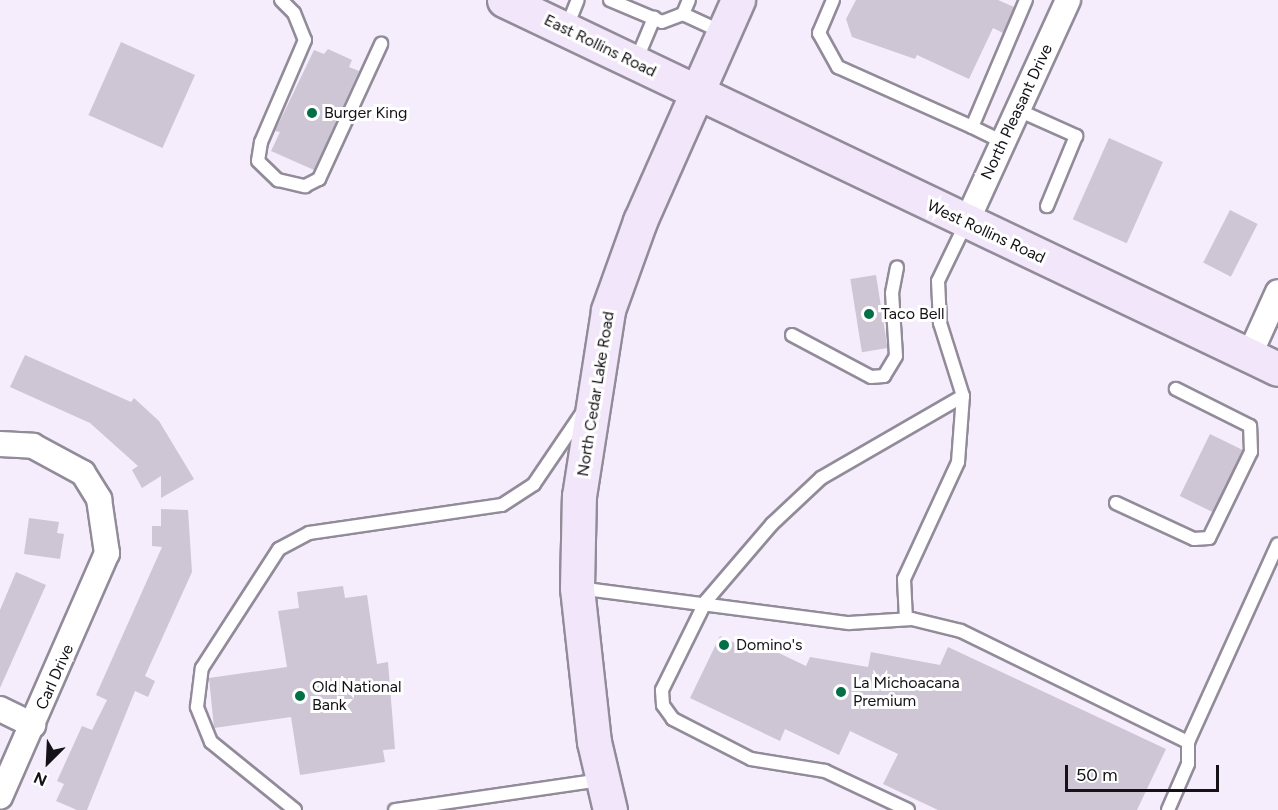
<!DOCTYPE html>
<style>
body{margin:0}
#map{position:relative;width:1278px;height:810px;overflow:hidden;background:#f5edfc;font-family:Figtree,sans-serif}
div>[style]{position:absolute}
.building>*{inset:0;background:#cec6d4;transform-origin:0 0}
.roads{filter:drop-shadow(2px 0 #928b99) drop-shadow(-2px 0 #928b99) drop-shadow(0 2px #928b99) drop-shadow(0 -2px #928b99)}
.lane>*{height:12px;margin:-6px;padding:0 6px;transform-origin:6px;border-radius:6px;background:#fff}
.street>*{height:24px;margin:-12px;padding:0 12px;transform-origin:12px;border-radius:12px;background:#fff}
.secondary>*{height:33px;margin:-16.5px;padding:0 16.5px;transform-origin:16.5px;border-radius:16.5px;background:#f2e7fa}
.dots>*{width:16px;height:16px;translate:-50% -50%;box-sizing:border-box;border:3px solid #fff;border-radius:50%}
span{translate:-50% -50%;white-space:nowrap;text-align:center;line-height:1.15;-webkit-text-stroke:6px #fff;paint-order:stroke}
.street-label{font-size:16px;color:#141217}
.poi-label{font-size:16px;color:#141217}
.left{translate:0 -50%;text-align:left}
.north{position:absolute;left:18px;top:732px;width:60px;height:60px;-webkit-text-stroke:4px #fff;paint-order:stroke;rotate:204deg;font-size:16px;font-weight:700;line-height:24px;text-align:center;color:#141217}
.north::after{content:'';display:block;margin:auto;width:21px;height:27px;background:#141217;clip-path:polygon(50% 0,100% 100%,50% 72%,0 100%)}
.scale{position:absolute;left:1065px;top:765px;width:154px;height:27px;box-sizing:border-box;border:3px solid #141217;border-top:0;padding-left:8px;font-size:18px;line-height:21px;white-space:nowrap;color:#141217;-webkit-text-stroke:4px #fff;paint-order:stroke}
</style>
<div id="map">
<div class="building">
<div style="clip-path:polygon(856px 0,998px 0,1014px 7px,1003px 33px,993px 28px,969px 79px,917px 55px,915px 59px,852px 37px,846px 19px)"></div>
<div style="left:121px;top:42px;width:81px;height:80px;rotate:24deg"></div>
<div style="clip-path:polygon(328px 49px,352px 60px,349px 67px,359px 71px,314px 170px,271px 151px,280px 132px,275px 131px,314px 50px,324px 54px)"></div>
<div style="left:1109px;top:138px;width:59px;height:89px;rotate:24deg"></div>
<div style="left:1230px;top:210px;width:31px;height:59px;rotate:27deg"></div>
<div style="left:876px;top:275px;width:74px;height:26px;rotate:81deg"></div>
<div style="clip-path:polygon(25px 355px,131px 402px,134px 398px,159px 421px,194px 479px,161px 498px,161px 476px,142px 488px,132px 470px,138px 466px,90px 423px,10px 387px)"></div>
<div style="left:1210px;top:434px;width:37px;height:69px;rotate:26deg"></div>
<div style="clip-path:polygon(161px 509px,188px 510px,192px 572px,145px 676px,155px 681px,148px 697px,135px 691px,87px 810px,77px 810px,56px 801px,64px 784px,57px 781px,82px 726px,92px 730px,107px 700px,96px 695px,162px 547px,152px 546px,152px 526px,161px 526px)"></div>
<div style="clip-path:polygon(29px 518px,59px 522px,57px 533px,64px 534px,60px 559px,24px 554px)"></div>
<div style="clip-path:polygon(16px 572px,46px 585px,0 688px,0 610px)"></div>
<div style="clip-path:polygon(343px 586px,345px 598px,367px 595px,377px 664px,388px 662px,395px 749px,383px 750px,385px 762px,300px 775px,291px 717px,214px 728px,209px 678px,287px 667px,278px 611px,299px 608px,297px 592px)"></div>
<div style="clip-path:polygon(720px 636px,754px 652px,758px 643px,806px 666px,810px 657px,868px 667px,871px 652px,940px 665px,948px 647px,1166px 749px,1137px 810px,938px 810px,883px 784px,898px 754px,850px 731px,839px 755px,785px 729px,780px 741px,690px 698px)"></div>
</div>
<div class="roads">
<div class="lane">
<div style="left:281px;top:0;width:18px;rotate:45deg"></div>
<div style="left:294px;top:13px;width:29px;rotate:68deg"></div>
<div style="left:305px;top:40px;width:111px;rotate:113.3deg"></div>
<div style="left:261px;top:142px;width:19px;rotate:99deg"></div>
<div style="left:258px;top:161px;width:28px;rotate:44deg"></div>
<div style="left:278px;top:180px;width:28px;rotate:13deg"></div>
<div style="left:305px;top:186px;width:16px;rotate:-27deg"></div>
<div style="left:319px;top:179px;width:149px;rotate:-65.3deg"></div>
<div style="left:610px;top:0;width:56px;rotate:22.9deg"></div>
<div style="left:662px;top:22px;width:22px;rotate:-21deg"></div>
<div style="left:683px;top:14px;width:43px;rotate:24.8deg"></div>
<div style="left:833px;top:0;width:36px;rotate:113deg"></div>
<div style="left:819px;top:33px;width:39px;rotate:61deg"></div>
<div style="left:838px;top:67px;width:147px;rotate:24.1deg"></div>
<div style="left:683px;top:14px;width:15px;rotate:-67deg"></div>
<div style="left:566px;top:29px;width:31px;rotate:-68deg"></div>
<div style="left:636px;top:61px;width:47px;rotate:-67.3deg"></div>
<div style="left:1018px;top:110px;width:64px;rotate:24.1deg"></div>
<div style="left:1076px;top:136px;width:76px;rotate:112.5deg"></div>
<div style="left:1003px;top:142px;width:34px;rotate:-154deg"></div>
<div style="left:972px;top:127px;width:138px;rotate:-67deg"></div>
<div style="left:792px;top:335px;width:89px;rotate:28deg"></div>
<div style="left:871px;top:377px;width:13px;rotate:-4deg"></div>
<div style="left:884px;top:376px;width:23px;rotate:-59deg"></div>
<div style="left:896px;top:356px;width:63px;rotate:-93.6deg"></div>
<div style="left:892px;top:293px;width:26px;rotate:-79deg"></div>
<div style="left:1116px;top:503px;width:86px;rotate:24.8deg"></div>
<div style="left:1194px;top:539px;width:15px;rotate:-4deg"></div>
<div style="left:1209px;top:538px;width:96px;rotate:-64deg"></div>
<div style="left:1251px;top:452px;width:26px;rotate:-92deg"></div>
<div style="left:1250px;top:426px;width:83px;rotate:-153.4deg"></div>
<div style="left:578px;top:588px;width:273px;rotate:7.4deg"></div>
<div style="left:849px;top:623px;width:63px;rotate:-3.6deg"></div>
<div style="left:912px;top:619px;width:50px;rotate:13.8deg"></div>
<div style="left:961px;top:631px;width:253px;rotate:26.1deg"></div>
<div style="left:1188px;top:742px;width:217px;rotate:-65.6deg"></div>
<div style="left:906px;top:619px;width:40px;rotate:-92.9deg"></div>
<div style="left:904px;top:579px;width:129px;rotate:-65.2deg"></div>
<div style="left:958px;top:462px;width:66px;rotate:-85.7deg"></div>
<div style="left:295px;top:810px;width:108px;rotate:-141deg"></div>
<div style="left:211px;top:742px;width:38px;rotate:-112deg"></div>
<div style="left:197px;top:707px;width:39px;rotate:-83deg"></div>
<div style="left:202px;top:668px;width:142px;rotate:-57.1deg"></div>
<div style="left:279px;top:549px;width:34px;rotate:-28deg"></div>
<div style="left:309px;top:533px;width:195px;rotate:-8.3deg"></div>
<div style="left:502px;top:505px;width:38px;rotate:-33deg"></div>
<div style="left:534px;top:484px;width:86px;rotate:-55.9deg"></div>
<div style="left:395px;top:810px;width:208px;rotate:-8.3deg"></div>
<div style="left:908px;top:810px;width:92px;rotate:-154.8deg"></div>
<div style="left:825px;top:771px;width:75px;rotate:-170.8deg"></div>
<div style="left:751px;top:759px;width:88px;rotate:-152.9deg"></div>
<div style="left:673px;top:719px;width:17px;rotate:-126deg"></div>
<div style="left:663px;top:705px;width:15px;rotate:-94deg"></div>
<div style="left:662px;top:690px;width:99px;rotate:-63.7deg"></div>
<div style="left:706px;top:601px;width:101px;rotate:-49.4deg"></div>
<div style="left:772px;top:524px;width:67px;rotate:-43.2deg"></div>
<div style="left:821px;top:478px;width:164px;rotate:-30deg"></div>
<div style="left:963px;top:396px;width:77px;rotate:-107.5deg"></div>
<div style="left:940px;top:323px;width:42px;rotate:-92.7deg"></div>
<div style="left:938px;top:281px;width:64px;rotate:-64.2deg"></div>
<div style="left:1168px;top:810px;width:50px;rotate:-66.5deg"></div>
<div style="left:1188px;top:764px;width:22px;rotate:-90deg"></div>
</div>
<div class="street">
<div style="left:966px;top:223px;width:245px;rotate:-65.4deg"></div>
<div style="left:1249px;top:356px;width:70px;rotate:-65.6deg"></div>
<div style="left:0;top:444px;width:33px;rotate:3deg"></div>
<div style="left:33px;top:446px;width:57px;rotate:28.4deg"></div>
<div style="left:83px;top:473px;width:31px;rotate:58deg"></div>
<div style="left:99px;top:499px;width:55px;rotate:81.6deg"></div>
<div style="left:107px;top:553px;width:266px;rotate:113.7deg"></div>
<div style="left:0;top:709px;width:37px;rotate:26deg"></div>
</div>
<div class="secondary">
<div style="left:504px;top:0;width:857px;rotate:25.49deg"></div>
<div style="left:610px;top:810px;width:70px;rotate:-103.2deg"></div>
<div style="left:594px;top:742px;width:155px;rotate:-96.3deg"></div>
<div style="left:577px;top:588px;width:92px;rotate:-88.8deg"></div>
<div style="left:579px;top:496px;width:188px;rotate:-81.1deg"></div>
<div style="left:608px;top:310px;width:95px;rotate:-70.2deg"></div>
<div style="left:640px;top:221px;width:242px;rotate:-66.1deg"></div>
</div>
</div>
<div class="dots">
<div style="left:312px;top:113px;background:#026f47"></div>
<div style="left:869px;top:314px;background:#026f47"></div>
<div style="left:724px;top:645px;background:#026f47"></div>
<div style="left:841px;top:692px;background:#026f47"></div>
<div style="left:300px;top:696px;background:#026f47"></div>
</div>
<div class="street-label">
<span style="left:600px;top:46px;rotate:26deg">East Rollins Road</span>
<span style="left:1017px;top:112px;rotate:-65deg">North Pleasant Drive</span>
<span style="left:986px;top:232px;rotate:25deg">West Rollins Road</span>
<span style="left:596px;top:394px;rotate:-81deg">North Cedar Lake Road</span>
<span style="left:55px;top:677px;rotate:-66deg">Carl Drive</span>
</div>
<div class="poi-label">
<span class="left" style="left:324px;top:113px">Burger King</span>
<span class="left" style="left:881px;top:314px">Taco Bell</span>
<span class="left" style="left:736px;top:645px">Domino's</span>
<span class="left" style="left:853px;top:692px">La Michoacana<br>Premium</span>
<span class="left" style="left:312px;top:696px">Old National<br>Bank</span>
</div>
<div class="north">N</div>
<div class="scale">50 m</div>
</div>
